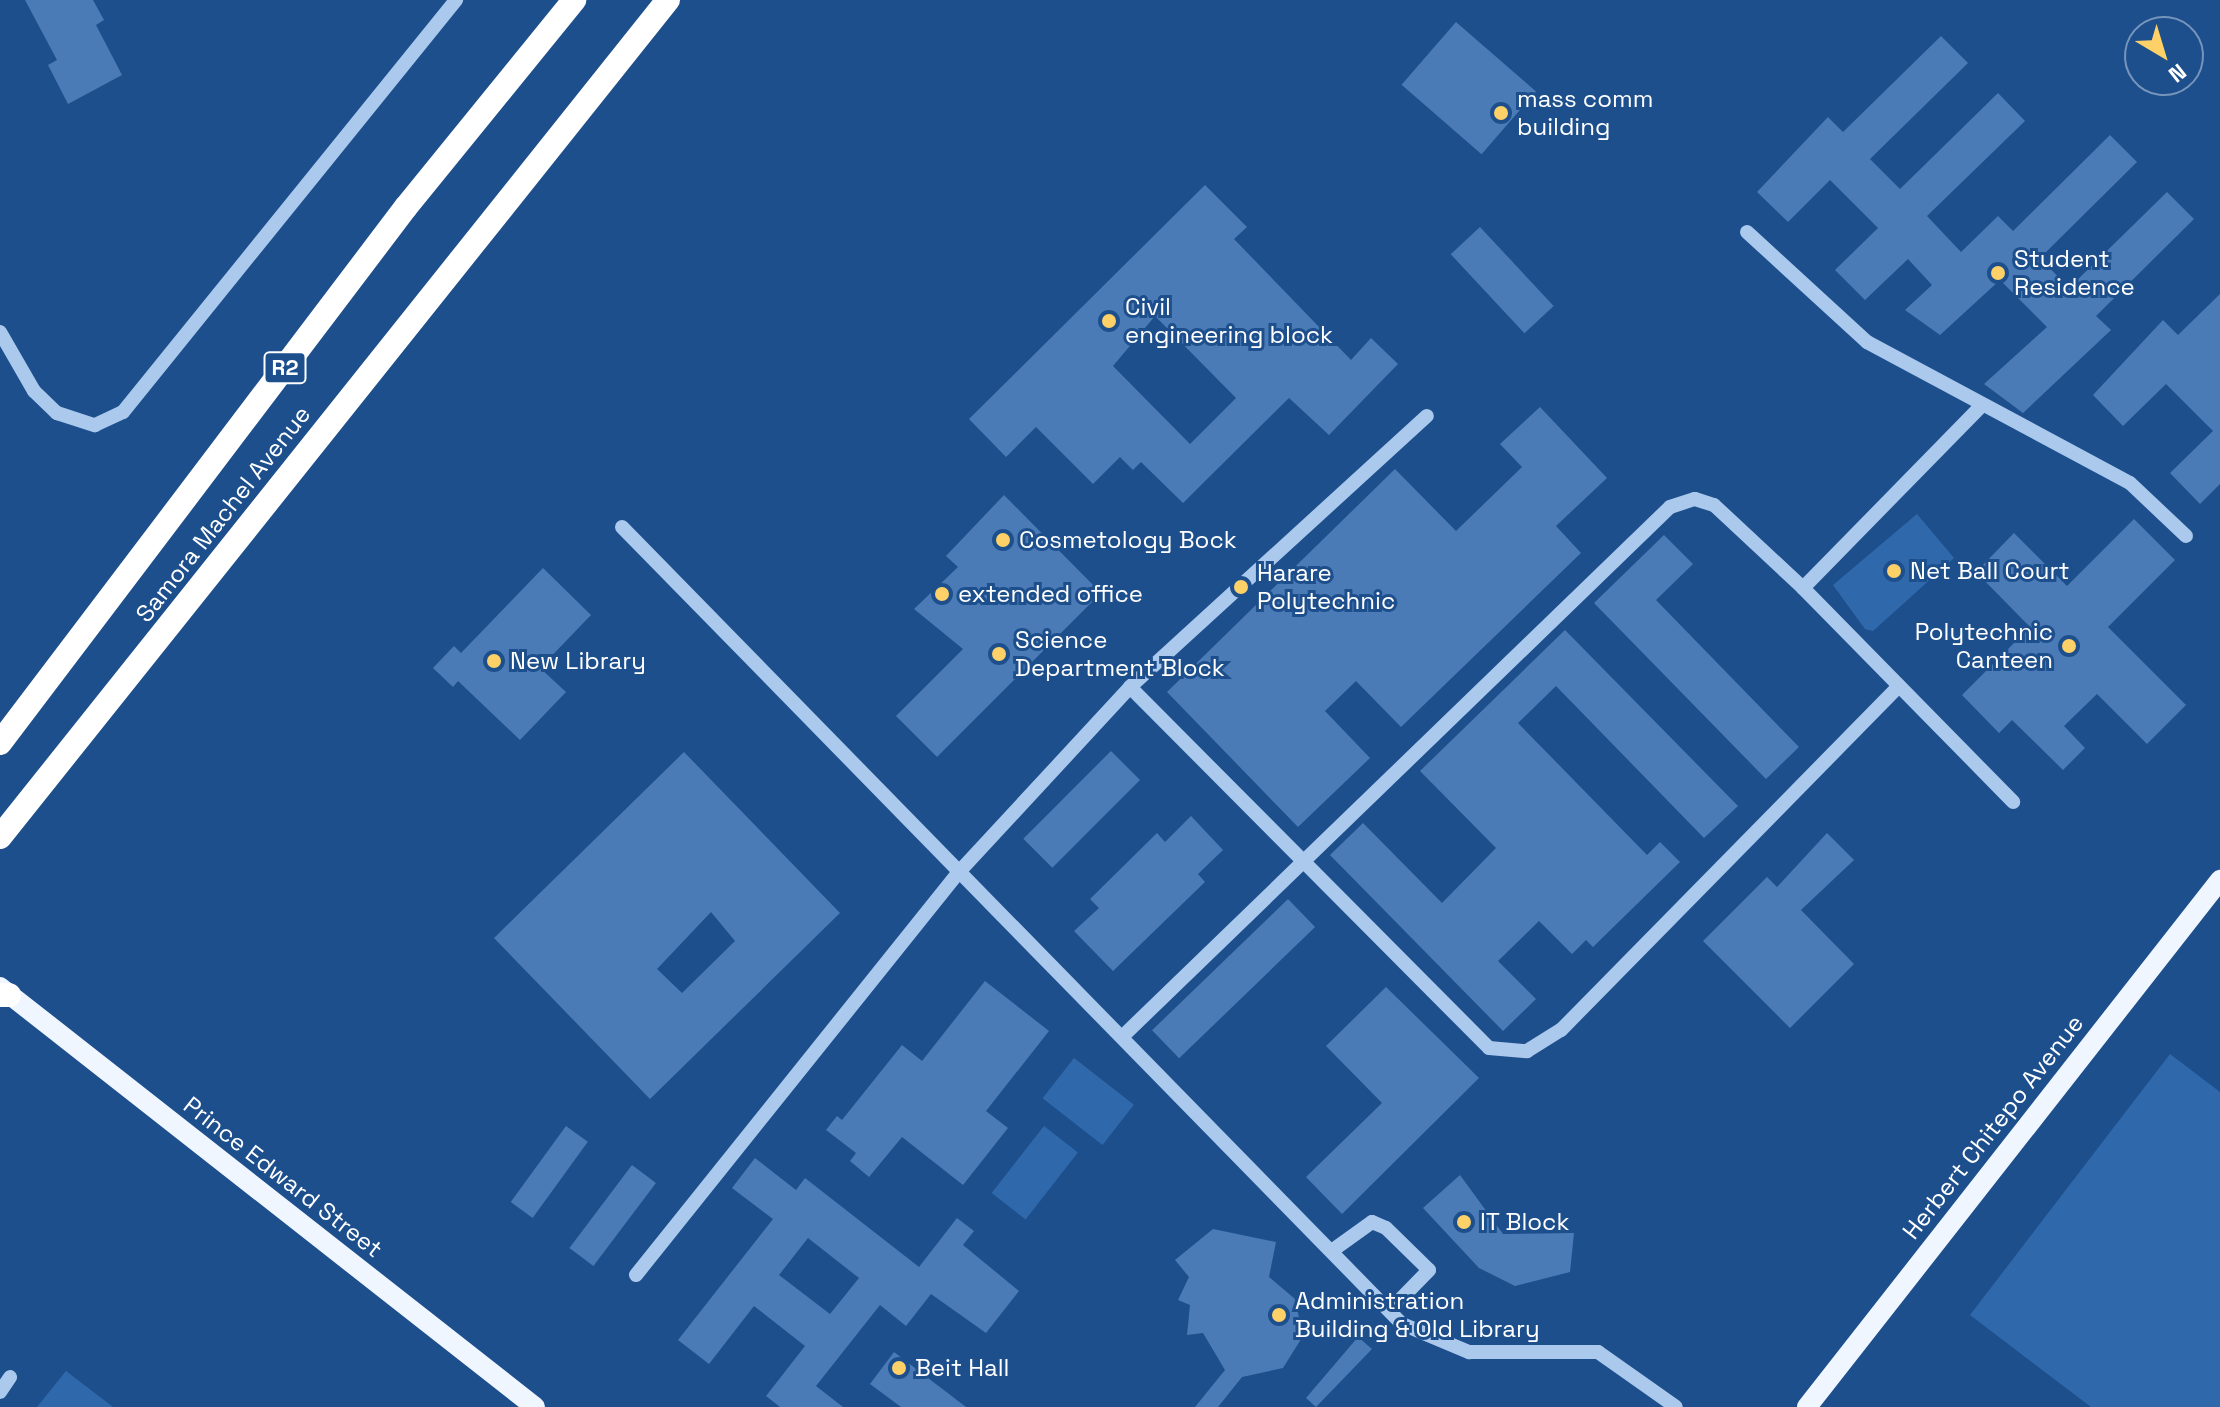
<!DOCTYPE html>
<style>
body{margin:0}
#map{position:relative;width:2220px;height:1407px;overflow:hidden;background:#1d4f8d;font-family:"Space Grotesk",sans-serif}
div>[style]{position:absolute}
.green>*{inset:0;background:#3069ab;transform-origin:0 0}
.building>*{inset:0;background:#4a7bb7;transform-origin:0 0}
.minor>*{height:14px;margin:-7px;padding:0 7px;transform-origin:7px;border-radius:7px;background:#aac9ed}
.major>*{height:20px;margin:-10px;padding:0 10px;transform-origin:10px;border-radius:10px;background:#f0f6ff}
.highway>*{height:24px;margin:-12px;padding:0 12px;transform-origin:12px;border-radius:12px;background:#fff}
.dots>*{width:22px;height:22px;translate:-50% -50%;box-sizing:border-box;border:4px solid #1d4f8d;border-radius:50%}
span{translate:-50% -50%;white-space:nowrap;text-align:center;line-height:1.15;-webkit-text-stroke:6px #1d4f8d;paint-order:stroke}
.shield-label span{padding:2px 6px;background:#1d4f8d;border:2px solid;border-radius:6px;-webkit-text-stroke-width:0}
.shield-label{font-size:22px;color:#fff;font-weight:700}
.poi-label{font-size:24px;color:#fff}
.left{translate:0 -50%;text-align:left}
.right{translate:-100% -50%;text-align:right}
.street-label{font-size:24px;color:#fff}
.north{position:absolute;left:2124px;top:16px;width:80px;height:80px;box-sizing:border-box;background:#1d4f8d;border:2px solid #7795bb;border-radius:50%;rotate:142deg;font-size:22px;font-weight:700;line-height:32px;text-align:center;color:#fff}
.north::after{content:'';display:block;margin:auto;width:28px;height:36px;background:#fdd068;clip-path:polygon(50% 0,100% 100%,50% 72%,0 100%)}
</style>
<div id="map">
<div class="green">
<div style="clip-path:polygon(1917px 514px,1954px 558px,1873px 631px,1865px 629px,1833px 585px)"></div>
<div style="clip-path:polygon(2170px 1054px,2220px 1092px,2220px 1407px,2091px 1407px,1970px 1315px)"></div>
<div style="left:1074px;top:1058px;width:76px;height:51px;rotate:38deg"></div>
<div style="left:1044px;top:1126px;width:43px;height:85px;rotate:38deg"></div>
<div style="clip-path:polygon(66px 1371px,113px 1407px,37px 1407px)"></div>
</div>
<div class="building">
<div style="clip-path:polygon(25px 0,93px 0,104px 20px,96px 25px,122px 75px,68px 104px,48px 65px,57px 60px)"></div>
<div style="left:1456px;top:22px;width:106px;height:83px;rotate:41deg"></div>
<div style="clip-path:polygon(1941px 36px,1968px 63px,1870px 159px,1900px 189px,1998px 93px,2025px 121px,1927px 216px,1961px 252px,1998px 216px,2013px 231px,2110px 135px,2137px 162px,2040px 258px,2069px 288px,2167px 192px,2194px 219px,2096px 316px,2111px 330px,2023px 413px,1984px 384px,2047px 327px,2000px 280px,1940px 335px,1905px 310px,1932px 285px,1908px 259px,1865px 300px,1835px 270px,1878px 228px,1830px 180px,1788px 222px,1757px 192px,1828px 117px,1843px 132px)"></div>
<div style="clip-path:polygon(evenodd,1205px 185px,1247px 227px,1234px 239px,1351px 360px,1371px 338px,1398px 364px,1329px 435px,1289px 398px,1183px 503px,1141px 462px,1133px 470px,1120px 457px,1093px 484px,1036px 427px,1006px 457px,969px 419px,1205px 185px,1155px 316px,1236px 398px,1190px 444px,1113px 366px,1155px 316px)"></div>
<div style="left:1480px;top:227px;width:108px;height:40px;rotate:47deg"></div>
<div style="clip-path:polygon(2220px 294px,2220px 484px,2200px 504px,2170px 473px,2213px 431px,2166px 384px,2123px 426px,2093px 395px,2163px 320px,2178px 335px)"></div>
<div style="clip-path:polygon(1540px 407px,1607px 478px,1556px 526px,1581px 553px,1401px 727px,1356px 681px,1325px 711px,1370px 758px,1298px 827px,1167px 692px,1395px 469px,1456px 531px,1522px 467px,1500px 444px)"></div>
<div style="clip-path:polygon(1004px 495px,1101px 593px,937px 757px,896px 716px,963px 649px,914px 609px,958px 567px,946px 556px)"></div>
<div style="clip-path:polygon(2134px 519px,2175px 560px,2108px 627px,2186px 705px,2147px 744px,2097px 694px,2064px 726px,2085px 748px,2063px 770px,2012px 720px,1999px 733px,1962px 695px,2030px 627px,1976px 572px,2014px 533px,2067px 586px)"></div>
<div style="clip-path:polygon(1664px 535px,1693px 564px,1656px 600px,1799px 747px,1766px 779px,1594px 603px)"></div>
<div style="clip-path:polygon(543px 568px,591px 615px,540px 668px,566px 692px,520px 740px,458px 681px,453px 687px,433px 668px,454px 646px,461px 653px)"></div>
<div style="clip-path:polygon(1565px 630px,1738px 806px,1704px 838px,1556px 686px,1518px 723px,1647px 855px,1660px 842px,1680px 862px,1593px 947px,1586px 940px,1572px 954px,1539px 921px,1498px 961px,1536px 999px,1503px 1031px,1330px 855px,1363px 823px,1442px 903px,1496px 848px,1420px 771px)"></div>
<div style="left:1111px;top:751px;width:41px;height:124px;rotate:45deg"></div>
<div style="clip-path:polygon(evenodd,684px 752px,840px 913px,650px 1099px,494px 938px,684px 752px,711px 912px,735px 941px,682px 993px,657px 969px,711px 912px)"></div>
<div style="clip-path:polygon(1191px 816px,1223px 850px,1198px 874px,1205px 882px,1113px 971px,1074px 931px,1099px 908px,1090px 899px,1157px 833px,1165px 842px)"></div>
<div style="clip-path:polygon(1827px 833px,1854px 860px,1801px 910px,1854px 964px,1790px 1028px,1703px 941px,1767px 877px,1777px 887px)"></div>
<div style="left:1288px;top:899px;width:39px;height:189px;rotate:46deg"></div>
<div style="clip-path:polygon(985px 981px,1049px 1031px,986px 1111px,1008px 1128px,963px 1185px,902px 1137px,869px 1177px,850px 1161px,856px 1153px,826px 1130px,837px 1116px,842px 1120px,902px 1045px,922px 1061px)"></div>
<div style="clip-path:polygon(1386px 987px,1479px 1078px,1342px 1214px,1306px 1177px,1382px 1103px,1326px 1046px)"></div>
<div style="left:566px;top:1126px;width:27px;height:94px;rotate:36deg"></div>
<div style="clip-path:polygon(evenodd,755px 1158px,796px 1190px,805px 1178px,919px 1267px,957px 1218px,974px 1231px,963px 1245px,1019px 1291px,986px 1333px,931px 1294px,906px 1326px,880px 1305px,816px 1386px,843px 1407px,780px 1407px,766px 1396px,805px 1346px,754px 1306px,709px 1364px,678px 1340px,773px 1219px,732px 1188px,755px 1158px,808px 1238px,859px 1278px,830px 1314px,779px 1275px,808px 1238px)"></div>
<div style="left:632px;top:1165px;width:30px;height:104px;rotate:37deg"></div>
<div style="clip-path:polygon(1460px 1175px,1503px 1234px,1574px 1233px,1570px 1272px,1515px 1286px,1479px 1268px,1423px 1208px)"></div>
<div style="clip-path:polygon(1213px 1229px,1276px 1242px,1269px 1277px,1295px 1299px,1303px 1336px,1283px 1368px,1242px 1377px,1218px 1407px,1195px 1407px,1225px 1370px,1203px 1333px,1187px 1335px,1190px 1305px,1178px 1300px,1189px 1277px,1175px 1260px)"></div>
<div style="clip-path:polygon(1358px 1337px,1372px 1349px,1316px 1407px,1306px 1398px)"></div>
<div style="clip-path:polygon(894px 1352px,966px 1407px,901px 1407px,870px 1384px)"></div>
</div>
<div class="minor">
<div style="left:1747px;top:232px;width:163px;rotate:42.5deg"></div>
<div style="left:1867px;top:342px;width:298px;rotate:28.2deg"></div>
<div style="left:2130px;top:483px;width:77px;rotate:43.4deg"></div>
<div style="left:0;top:332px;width:68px;rotate:60deg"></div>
<div style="left:34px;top:391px;width:32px;rotate:44deg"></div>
<div style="left:57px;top:413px;width:40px;rotate:18deg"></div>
<div style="left:95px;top:425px;width:31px;rotate:-25deg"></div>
<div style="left:123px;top:412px;width:530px;rotate:-51.05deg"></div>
<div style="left:622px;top:527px;width:1115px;rotate:45.62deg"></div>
<div style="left:1402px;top:1324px;width:73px;rotate:22.7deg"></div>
<div style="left:1469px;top:1352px;width:129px"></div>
<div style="left:1598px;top:1352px;width:95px;rotate:35.2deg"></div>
<div style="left:1803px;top:588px;width:253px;rotate:-45.6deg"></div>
<div style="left:1130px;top:687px;width:509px;rotate:45.16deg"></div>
<div style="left:1489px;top:1048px;width:38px;rotate:5deg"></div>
<div style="left:1527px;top:1051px;width:40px;rotate:-32deg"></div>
<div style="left:1561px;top:1030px;width:482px;rotate:-45.5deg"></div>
<div style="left:1123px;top:1036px;width:761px;rotate:-44.04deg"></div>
<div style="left:1670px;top:507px;width:26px;rotate:-18deg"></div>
<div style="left:1695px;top:499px;width:20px;rotate:18deg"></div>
<div style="left:1714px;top:505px;width:122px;rotate:43deg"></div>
<div style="left:1803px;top:588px;width:300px;rotate:45.5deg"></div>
<div style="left:1333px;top:1250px;width:48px;rotate:-35.7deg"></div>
<div style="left:1372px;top:1222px;width:15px;rotate:23deg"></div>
<div style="left:1386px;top:1228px;width:60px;rotate:44.3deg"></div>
<div style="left:1429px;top:1270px;width:53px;rotate:134.2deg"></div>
<div style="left:636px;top:1275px;width:515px;rotate:-51.31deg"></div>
<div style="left:958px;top:873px;width:253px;rotate:-47.2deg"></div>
<div style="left:1130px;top:687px;width:402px;rotate:-42.4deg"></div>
<div style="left:0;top:1392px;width:18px;rotate:-56deg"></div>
</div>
<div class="major">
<div style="left:0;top:987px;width:680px;rotate:38.13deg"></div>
<div style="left:1807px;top:1407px;width:670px;rotate:-51.91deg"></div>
</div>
<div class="highway">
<div style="left:0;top:743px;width:672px;rotate:-52.86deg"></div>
<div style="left:406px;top:207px;width:267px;rotate:-50.9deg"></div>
<div style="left:0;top:837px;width:1071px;rotate:-51.41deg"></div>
<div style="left:0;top:995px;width:9px"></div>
</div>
<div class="dots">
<div style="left:1501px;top:113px;background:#fdd068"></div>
<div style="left:1998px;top:273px;background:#fdd068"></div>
<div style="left:1109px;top:321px;background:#fdd068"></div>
<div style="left:1003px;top:540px;background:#fdd068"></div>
<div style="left:1894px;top:571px;background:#fdd068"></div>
<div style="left:1241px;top:587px;background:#fdd068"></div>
<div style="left:942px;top:594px;background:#fdd068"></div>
<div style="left:2069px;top:646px;background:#fdd068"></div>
<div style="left:999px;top:654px;background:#fdd068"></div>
<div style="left:494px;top:661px;background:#fdd068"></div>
<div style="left:1464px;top:1222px;background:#fdd068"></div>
<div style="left:1279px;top:1315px;background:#fdd068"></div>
<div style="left:899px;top:1368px;background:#fdd068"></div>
</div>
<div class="shield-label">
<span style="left:285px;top:368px">R2</span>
</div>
<div class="poi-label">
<span class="left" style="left:1517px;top:113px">mass comm<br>building</span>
<span class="left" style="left:2014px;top:273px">Student<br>Residence</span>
<span class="left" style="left:1125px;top:321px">Civil<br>engineering block</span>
<span class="left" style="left:1019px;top:540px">Cosmetology Bock</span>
<span class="left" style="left:1910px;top:571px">Net Ball Court</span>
<span class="left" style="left:1257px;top:587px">Harare<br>Polytechnic</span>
<span class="left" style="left:958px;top:594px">extended office</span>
<span class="right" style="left:2053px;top:646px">Polytechnic<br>Canteen</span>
<span class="left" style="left:1015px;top:654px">Science<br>Department Block</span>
<span class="left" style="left:510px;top:661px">New Library</span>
<span class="left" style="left:1480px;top:1222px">IT Block</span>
<span class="left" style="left:1295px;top:1315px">Administration<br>Building &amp; Old Library</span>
<span class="left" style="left:915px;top:1368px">Beit Hall</span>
</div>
<div class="street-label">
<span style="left:223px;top:514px;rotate:-52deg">Samora Machel Avenue</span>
<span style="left:1993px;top:1127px;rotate:-52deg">Herbert Chitepo Avenue</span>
<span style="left:283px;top:1177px;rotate:38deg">Prince Edward Street</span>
</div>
<div class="north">N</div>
</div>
